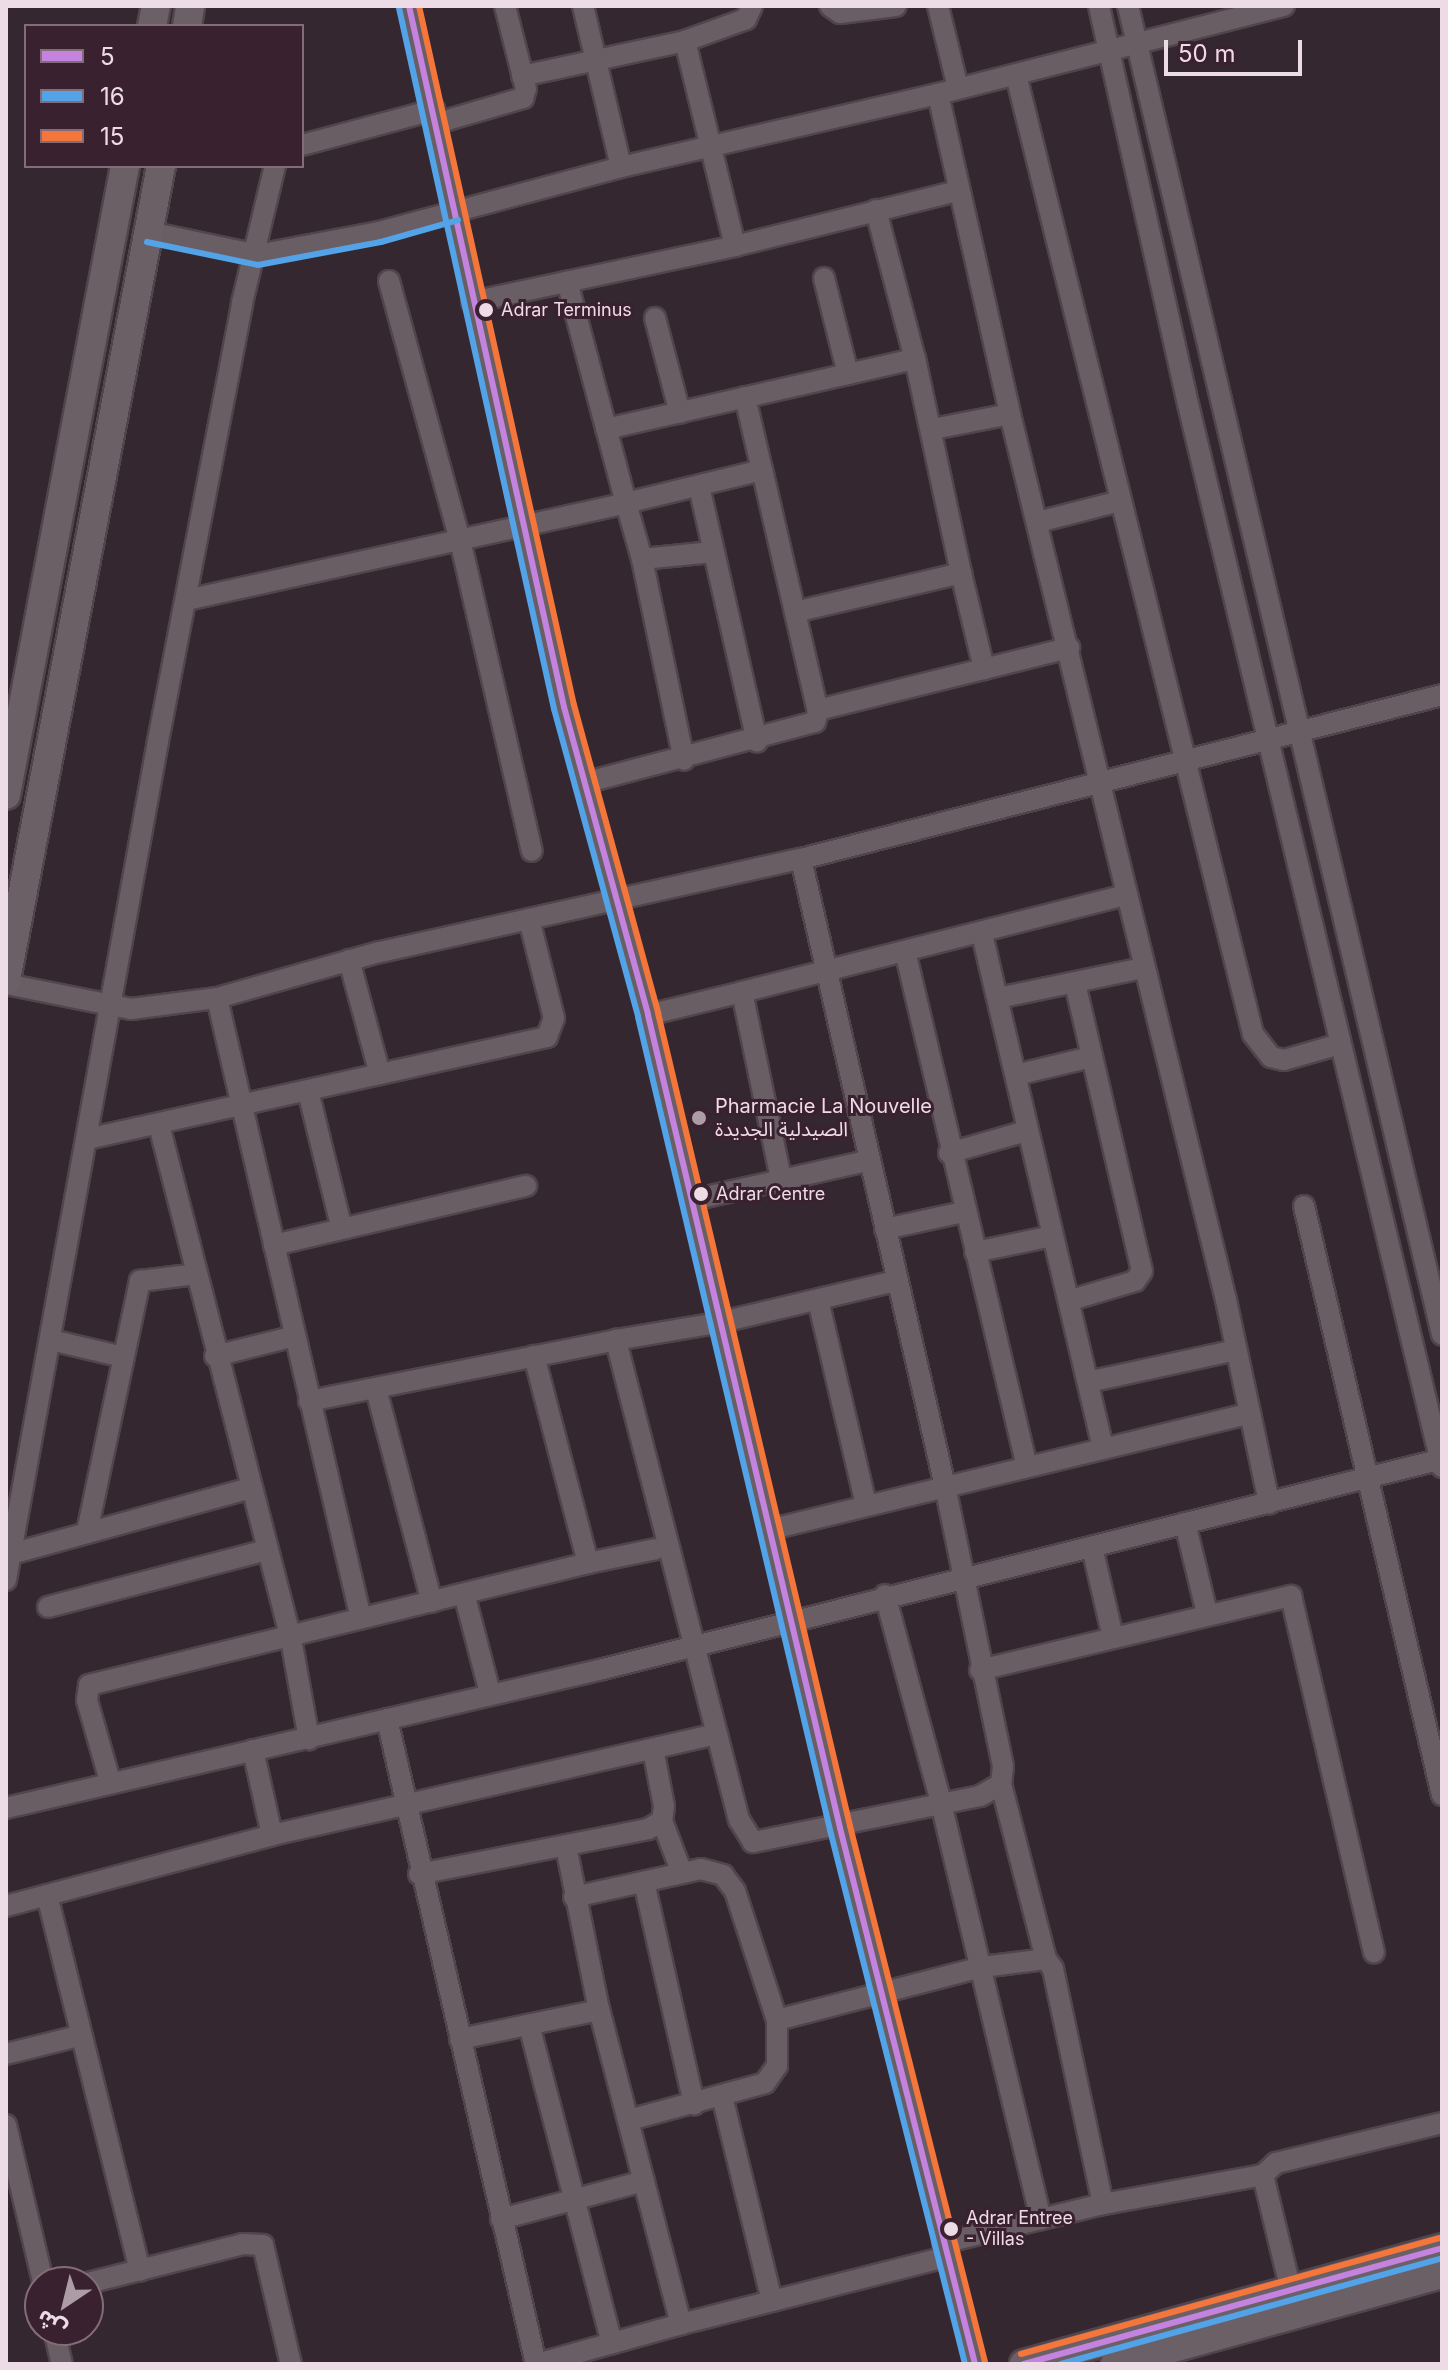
<!DOCTYPE html>
<meta charset="utf-8">
<style>
body{margin:0}
#map{position:relative;width:1448px;height:2370px;overflow:hidden;background:#34272f;font-family:Inter,"Noto Sans Arabic",sans-serif}
div>[style]{position:absolute}
.roads{filter:drop-shadow(2px 0 #51454b) drop-shadow(-2px 0 #51454b) drop-shadow(0 2px #51454b) drop-shadow(0 -2px #51454b)}
.minor>*{height:20px;margin:-10px;padding:0 10px;transform-origin:10px;border-radius:10px;background:#6a5e65}
.secondary>*{height:28px;margin:-14px;padding:0 14px;transform-origin:14px;border-radius:14px;background:#6c6067}
.bus-1>*{height:6px;margin:-3px;padding:0 3px;transform-origin:3px;border-radius:3px;background:#c483df}
.bus-2>*{height:6px;margin:-3px;padding:0 3px;transform-origin:3px;border-radius:3px;background:#53a3e8}
.bus-3>*{height:6px;margin:-3px;padding:0 3px;transform-origin:3px;border-radius:3px;background:#f5763a}
.dots>*{width:22px;height:22px;translate:-50% -50%;box-sizing:border-box;border:4px solid #3a2130;border-radius:50%}
span{translate:-50% -50%;white-space:nowrap;text-align:center;line-height:1.15;-webkit-text-stroke:6px #3a2130;paint-order:stroke}
.bus-label{font-size:18px;color:#eddce5}
.left{translate:0 -50%;text-align:left}
.poi-label{font-size:20px;color:#eddce5}
.frame{position:absolute;inset:0;border:8px solid #eddce5;pointer-events:none}
.legend{position:absolute;left:24px;top:24px;width:280px;height:144px;box-sizing:border-box;background:#3a2130;border:2px solid #826c78;margin:0;padding:10px 14px;list-style:none;font-size:24px;color:#eddce5}
.legend li{display:flex;align-items:center;gap:16px;height:40px}
.legend b{width:40px;border:2px solid #826c78}
.north{position:absolute;left:24px;top:2266px;width:80px;height:80px;box-sizing:border-box;background:#3a2130;border:2px solid #826c78;border-radius:50%;rotate:215deg;font-size:22px;font-weight:700;line-height:32px;text-align:center;color:#eddce5}
.north::after{content:'';display:block;margin:auto;width:28px;height:36px;background:#ac9da5;clip-path:polygon(50% 0,100% 100%,50% 72%,0 100%)}
.scale{position:absolute;left:1164px;top:40px;width:138px;height:36px;box-sizing:border-box;border:4px solid #eddce5;border-top:0;padding-left:10px;font-size:24px;line-height:28px;white-space:nowrap;color:#eddce5;-webkit-text-stroke:6px #3a2130;paint-order:stroke}
</style>
<div id="map">
<div class="roads">
<div class="minor">
<div style="left:409px;top:6px;width:718px;rotate:77.53deg"></div>
<div style="left:564px;top:707px;width:319px;rotate:74.7deg"></div>
<div style="left:648px;top:1015px;width:835px;rotate:76.71deg"></div>
<div style="left:840px;top:1828px;width:553px;rotate:75.86deg"></div>
<div style="left:583px;top:6px;width:165px;rotate:76.7deg"></div>
<div style="left:830px;top:6px;width:12px;rotate:35deg"></div>
<div style="left:840px;top:13px;width:56px;rotate:-7.1deg"></div>
<div style="left:938px;top:6px;width:84px;rotate:76.3deg"></div>
<div style="left:1099px;top:6px;width:408px;rotate:77.4deg"></div>
<div style="left:1188px;top:404px;width:1093px;rotate:76.56deg"></div>
<div style="left:1128px;top:6px;width:1365px;rotate:76.7deg"></div>
<div style="left:1016px;top:75px;width:988px;rotate:76.12deg"></div>
<div style="left:1253px;top:1034px;width:29px;rotate:52deg"></div>
<div style="left:1271px;top:1057px;width:13px;rotate:13deg"></div>
<div style="left:1284px;top:1060px;width:58px;rotate:-15.9deg"></div>
<div style="left:522px;top:76px;width:167px;rotate:-12.1deg"></div>
<div style="left:685px;top:41px;width:65px;rotate:-19.8deg"></div>
<div style="left:746px;top:19px;width:14px;rotate:-65deg"></div>
<div style="left:938px;top:94px;width:328px;rotate:77.3deg"></div>
<div style="left:1010px;top:414px;width:912px;rotate:76.3deg"></div>
<div style="left:1226px;top:1300px;width:208px;rotate:78deg"></div>
<div style="left:437px;top:123px;width:90px;rotate:-16.2deg"></div>
<div style="left:523px;top:98px;width:9px;rotate:-72deg"></div>
<div style="left:526px;top:89px;width:86px;rotate:-104.2deg"></div>
<div style="left:302px;top:145px;width:137px;rotate:-14.9deg"></div>
<div style="left:149px;top:232px;width:110px;rotate:12deg"></div>
<div style="left:257px;top:255px;width:124px;rotate:-10.7deg"></div>
<div style="left:379px;top:232px;width:251px;rotate:-15deg"></div>
<div style="left:621px;top:167px;width:325px;rotate:-13deg"></div>
<div style="left:938px;top:94px;width:357px;rotate:-14.3deg"></div>
<div style="left:735px;top:246px;width:230px;rotate:-13.9deg"></div>
<div style="left:824px;top:278px;width:99px;rotate:76deg"></div>
<div style="left:389px;top:281px;width:269px;rotate:74.7deg"></div>
<div style="left:460px;top:540px;width:319px;rotate:77deg"></div>
<div style="left:472px;top:302px;width:269px;rotate:-12deg"></div>
<div style="left:735px;top:246px;width:211px;rotate:-103.7deg"></div>
<div style="left:655px;top:318px;width:98px;rotate:75.3deg"></div>
<div style="left:745px;top:397px;width:75px;rotate:76.9deg"></div>
<div style="left:606px;top:429px;width:317px;rotate:-12.8deg"></div>
<div style="left:915px;top:359px;width:154px;rotate:-104.7deg"></div>
<div style="left:933px;top:429px;width:78px;rotate:-11deg"></div>
<div style="left:699px;top:486px;width:262px;rotate:77.2deg"></div>
<div style="left:1038px;top:522px;width:85px;rotate:-14.4deg"></div>
<div style="left:642px;top:559px;width:205px;rotate:78.2deg"></div>
<div style="left:961px;top:573px;width:99px;rotate:76.5deg"></div>
<div style="left:186px;top:600px;width:451px;rotate:-12.4deg"></div>
<div style="left:626px;top:503px;width:229px;rotate:-104.9deg"></div>
<div style="left:795px;top:612px;width:171px;rotate:-13.2deg"></div>
<div style="left:961px;top:573px;width:219px;rotate:-102.1deg"></div>
<div style="left:818px;top:710px;width:259px;rotate:-13.9deg"></div>
<div style="left:584px;top:783px;width:239px;rotate:-14.8deg"></div>
<div style="left:815px;top:722px;width:10px;rotate:-73deg"></div>
<div style="left:818px;top:712px;width:248px;rotate:-103deg"></div>
<div style="left:762px;top:470px;width:140px;rotate:166.4deg"></div>
<div style="left:626px;top:503px;width:58px;rotate:74.1deg"></div>
<div style="left:642px;top:559px;width:71px;rotate:-5.6deg"></div>
<div style="left:801px;top:859px;width:643px;rotate:77.07deg"></div>
<div style="left:945px;top:1486px;width:286px;rotate:78.3deg"></div>
<div style="left:1003px;top:1766px;width:18px;rotate:96deg"></div>
<div style="left:1001px;top:1784px;width:24px;rotate:150deg"></div>
<div style="left:980px;top:1796px;width:232px;rotate:168.5deg"></div>
<div style="left:753px;top:1842px;width:26px;rotate:-122deg"></div>
<div style="left:739px;top:1820px;width:496px;rotate:-104.4deg"></div>
<div style="left:616px;top:1340px;width:108px;rotate:-9.6deg"></div>
<div style="left:722px;top:1322px;width:179px;rotate:-13.3deg"></div>
<div style="left:982px;top:934px;width:528px;rotate:76.75deg"></div>
<div style="left:905px;top:951px;width:530px;rotate:76.7deg"></div>
<div style="left:349px;top:960px;width:118px;rotate:74.8deg"></div>
<div style="left:6px;top:984px;width:127px;rotate:11.3deg"></div>
<div style="left:131px;top:1009px;width:87px;rotate:-7.3deg"></div>
<div style="left:217px;top:998px;width:169px;rotate:-15.8deg"></div>
<div style="left:380px;top:952px;width:431px;rotate:-12.5deg"></div>
<div style="left:801px;top:859px;width:662px;rotate:-14.35deg"></div>
<div style="left:742px;top:992px;width:396px;rotate:-14.2deg"></div>
<div style="left:217px;top:998px;width:637px;rotate:76.94deg"></div>
<div style="left:998px;top:998px;width:148px;rotate:-11.7deg"></div>
<div style="left:648px;top:1015px;width:97px;rotate:-13.7deg"></div>
<div style="left:742px;top:992px;width:191px;rotate:78.2deg"></div>
<div style="left:1016px;top:1075px;width:77px;rotate:-13.5deg"></div>
<div style="left:308px;top:1091px;width:142px;rotate:76.2deg"></div>
<div style="left:159px;top:1125px;width:531px;rotate:75.6deg"></div>
<div style="left:291px;top:1639px;width:102px;rotate:79.8deg"></div>
<div style="left:87px;top:1139px;width:471px;rotate:-12.5deg"></div>
<div style="left:547px;top:1037px;width:20px;rotate:-70deg"></div>
<div style="left:554px;top:1018px;width:102px;rotate:-104.2deg"></div>
<div style="left:949px;top:1153px;width:81px;rotate:-15.8deg"></div>
<div style="left:692px;top:1200px;width:178px;rotate:-12.6deg"></div>
<div style="left:1304px;top:1206px;width:605px;rotate:76.81deg"></div>
<div style="left:885px;top:1229px;width:80px;rotate:-12.3deg"></div>
<div style="left:274px;top:1245px;width:259px;rotate:-13.2deg"></div>
<div style="left:975px;top:1252px;width:79px;rotate:-11.7deg"></div>
<div style="left:818px;top:1300px;width:210px;rotate:76.8deg"></div>
<div style="left:1071px;top:1300px;width:67px;rotate:-16.5deg"></div>
<div style="left:1135px;top:1281px;width:12px;rotate:-55deg"></div>
<div style="left:1142px;top:1271px;width:296px;rotate:-103.1deg"></div>
<div style="left:51px;top:1340px;width:74px;rotate:13.3deg"></div>
<div style="left:215px;top:1356px;width:82px;rotate:-14deg"></div>
<div style="left:1088px;top:1382px;width:151px;rotate:-12.2deg"></div>
<div style="left:376px;top:1389px;width:220px;rotate:75.3deg"></div>
<div style="left:309px;top:1401px;width:313px;rotate:-11.2deg"></div>
<div style="left:1185px;top:1523px;width:93px;rotate:76.3deg"></div>
<div style="left:772px;top:1529px;width:492px;rotate:-13.6deg"></div>
<div style="left:87px;top:1532px;width:257px;rotate:-78.1deg"></div>
<div style="left:140px;top:1281px;width:56px;rotate:-7.1deg"></div>
<div style="left:1092px;top:1547px;width:92px;rotate:76.9deg"></div>
<div style="left:11px;top:1554px;width:248px;rotate:-15.4deg"></div>
<div style="left:588px;top:1563px;width:69px;rotate:-11.6deg"></div>
<div style="left:6px;top:1580px;width:853px;rotate:-79.73deg"></div>
<div style="left:158px;top:741px;width:446px;rotate:-79.1deg"></div>
<div style="left:242px;top:303px;width:141px;rotate:-76.5deg"></div>
<div style="left:885px;top:1595px;width:215px;rotate:74.9deg"></div>
<div style="left:941px;top:1803px;width:428px;rotate:76.5deg"></div>
<div style="left:465px;top:1597px;width:99px;rotate:75.4deg"></div>
<div style="left:48px;top:1607px;width:226px;rotate:-14.6deg"></div>
<div style="left:980px;top:1670px;width:320px;rotate:-13.4deg"></div>
<div style="left:1291px;top:1596px;width:366px;rotate:76.9deg"></div>
<div style="left:387px;top:1719px;width:662px;rotate:76.99deg"></div>
<div style="left:253px;top:1750px;width:87px;rotate:77.4deg"></div>
<div style="left:110px;top:1781px;width:84px;rotate:-105.9deg"></div>
<div style="left:87px;top:1700px;width:15px;rotate:-82deg"></div>
<div style="left:89px;top:1685px;width:514px;rotate:-13.74deg"></div>
<div style="left:588px;top:1563px;width:214px;rotate:-104.6deg"></div>
<div style="left:1001px;top:1784px;width:181px;rotate:75.6deg"></div>
<div style="left:6px;top:1808px;width:613px;rotate:-13.11deg"></div>
<div style="left:603px;top:1669px;width:865px;rotate:-14.05deg"></div>
<div style="left:662px;top:1821px;width:56px;rotate:69deg"></div>
<div style="left:419px;top:1874px;width:233px;rotate:-11.1deg"></div>
<div style="left:648px;top:1829px;width:16px;rotate:-30deg"></div>
<div style="left:662px;top:1821px;width:15px;rotate:-82deg"></div>
<div style="left:664px;top:1806px;width:58px;rotate:-100.9deg"></div>
<div style="left:644px;top:1882px;width:228px;rotate:77.3deg"></div>
<div style="left:47px;top:1895px;width:387px;rotate:76.1deg"></div>
<div style="left:574px;top:1897px;width:130px;rotate:-12.4deg"></div>
<div style="left:701px;top:1869px;width:23px;rotate:15deg"></div>
<div style="left:723px;top:1875px;width:20px;rotate:53deg"></div>
<div style="left:735px;top:1891px;width:136px;rotate:72deg"></div>
<div style="left:777px;top:2020px;width:212px;rotate:-14.5deg"></div>
<div style="left:982px;top:1967px;width:64px;rotate:-7.1deg"></div>
<div style="left:1046px;top:1959px;width:12px;rotate:55deg"></div>
<div style="left:1053px;top:1969px;width:240px;rotate:78deg"></div>
<div style="left:6px;top:1906px;width:275px;rotate:-14.9deg"></div>
<div style="left:272px;top:1835px;width:456px;rotate:-12.8deg"></div>
<div style="left:529px;top:2025px;width:329px;rotate:75.4deg"></div>
<div style="left:460px;top:2039px;width:142px;rotate:-11.8deg"></div>
<div style="left:6px;top:2054px;width:74px;rotate:-14deg"></div>
<div style="left:722px;top:2096px;width:211px;rotate:76.3deg"></div>
<div style="left:629px;top:2120px;width:141px;rotate:-15.2deg"></div>
<div style="left:765px;top:2083px;width:21px;rotate:-55deg"></div>
<div style="left:777px;top:2066px;width:46px;rotate:-90deg"></div>
<div style="left:6px;top:2125px;width:161px;rotate:76.7deg"></div>
<div style="left:1263px;top:2175px;width:18px;rotate:-43deg"></div>
<div style="left:1276px;top:2163px;width:171px;rotate:-13.5deg"></div>
<div style="left:501px;top:2219px;width:148px;rotate:-14.9deg"></div>
<div style="left:943px;top:2243px;width:165px;rotate:-13.7deg"></div>
<div style="left:1103px;top:2204px;width:163px;rotate:-10.3deg"></div>
<div style="left:1263px;top:2175px;width:132px;rotate:76.4deg"></div>
<div style="left:88px;top:2283px;width:160px;rotate:-14.1deg"></div>
<div style="left:243px;top:2244px;width:20px;rotate:3deg"></div>
<div style="left:263px;top:2245px;width:122px;rotate:76.8deg"></div>
<div style="left:681px;top:2324px;width:273px;rotate:-14.2deg"></div>
<div style="left:54px;top:2330px;width:35px;rotate:77deg"></div>
<div style="left:537px;top:2364px;width:149px;rotate:-15.5deg"></div>
<div style="left:681px;top:2324px;width:325px;rotate:-104.6deg"></div>
<div style="left:599px;top:2010px;width:166px;rotate:-101.4deg"></div>
</div>
<div class="secondary">
<div style="left:152px;top:26px;width:20px;rotate:-79deg"></div>
<div style="left:187px;top:26px;width:20px;rotate:-81deg"></div>
<div style="left:6px;top:795px;width:640px;rotate:-79.29deg"></div>
<div style="left:6px;top:980px;width:829px;rotate:-79.22deg"></div>
<div style="left:1024px;top:2364px;width:434px;rotate:-15.5deg"></div>
<div style="left:1115px;top:2364px;width:339px;rotate:-15.4deg"></div>
</div>
</div>
<div class="bus-1">
<div style="left:409px;top:6px;width:718px;rotate:77.53deg"></div>
<div style="left:564px;top:707px;width:319px;rotate:74.7deg"></div>
<div style="left:648px;top:1015px;width:835px;rotate:76.71deg"></div>
<div style="left:840px;top:1828px;width:553px;rotate:75.86deg"></div>
<div style="left:1024px;top:2364px;width:434px;rotate:-15.5deg"></div>
</div>
<div class="bus-2">
<div style="left:399px;top:8px;width:718px;rotate:77.53deg"></div>
<div style="left:554px;top:709px;width:319px;rotate:74.7deg"></div>
<div style="left:638px;top:1017px;width:835px;rotate:76.71deg"></div>
<div style="left:830px;top:1830px;width:551px;rotate:75.81deg"></div>
<div style="left:147px;top:242px;width:113px;rotate:11.7deg"></div>
<div style="left:258px;top:265px;width:125px;rotate:-10.6deg"></div>
<div style="left:381px;top:242px;width:80px;rotate:-15.9deg"></div>
<div style="left:1061px;top:2364px;width:395px;rotate:-15.5deg"></div>
</div>
<div class="bus-3">
<div style="left:419px;top:6px;width:716px;rotate:77.5deg"></div>
<div style="left:574px;top:705px;width:319px;rotate:74.7deg"></div>
<div style="left:658px;top:1013px;width:835px;rotate:76.71deg"></div>
<div style="left:850px;top:1826px;width:553px;rotate:75.86deg"></div>
<div style="left:1021px;top:2354px;width:434px;rotate:-15.5deg"></div>
</div>
<div class="dots">
<div style="left:486px;top:310px;background:#eddce5"></div>
<div style="left:699px;top:1118px;background:#ac9da5"></div>
<div style="left:701px;top:1194px;background:#eddce5"></div>
<div style="left:951px;top:2229px;background:#eddce5"></div>
</div>
<div class="bus-label">
<span class="left" style="left:501px;top:310px">Adrar Terminus</span>
<span class="left" style="left:716px;top:1194px">Adrar Centre</span>
<span class="left" style="left:966px;top:2229px">Adrar Entree<br>- Villas</span>
</div>
<div class="poi-label">
<span class="left" style="left:715px;top:1118px">Pharmacie La Nouvelle<br>الصيدلية الجديدة</span>
</div>
<div class="frame"></div>
<ul class="legend">
<li><b style="height:10px;background:#c483df"></b>5</li>
<li><b style="height:10px;background:#53a3e8"></b>16</li>
<li><b style="height:10px;background:#f5763a"></b>15</li>
</ul>
<div class="north">ش</div>
<div class="scale">50 m</div>
</div>
